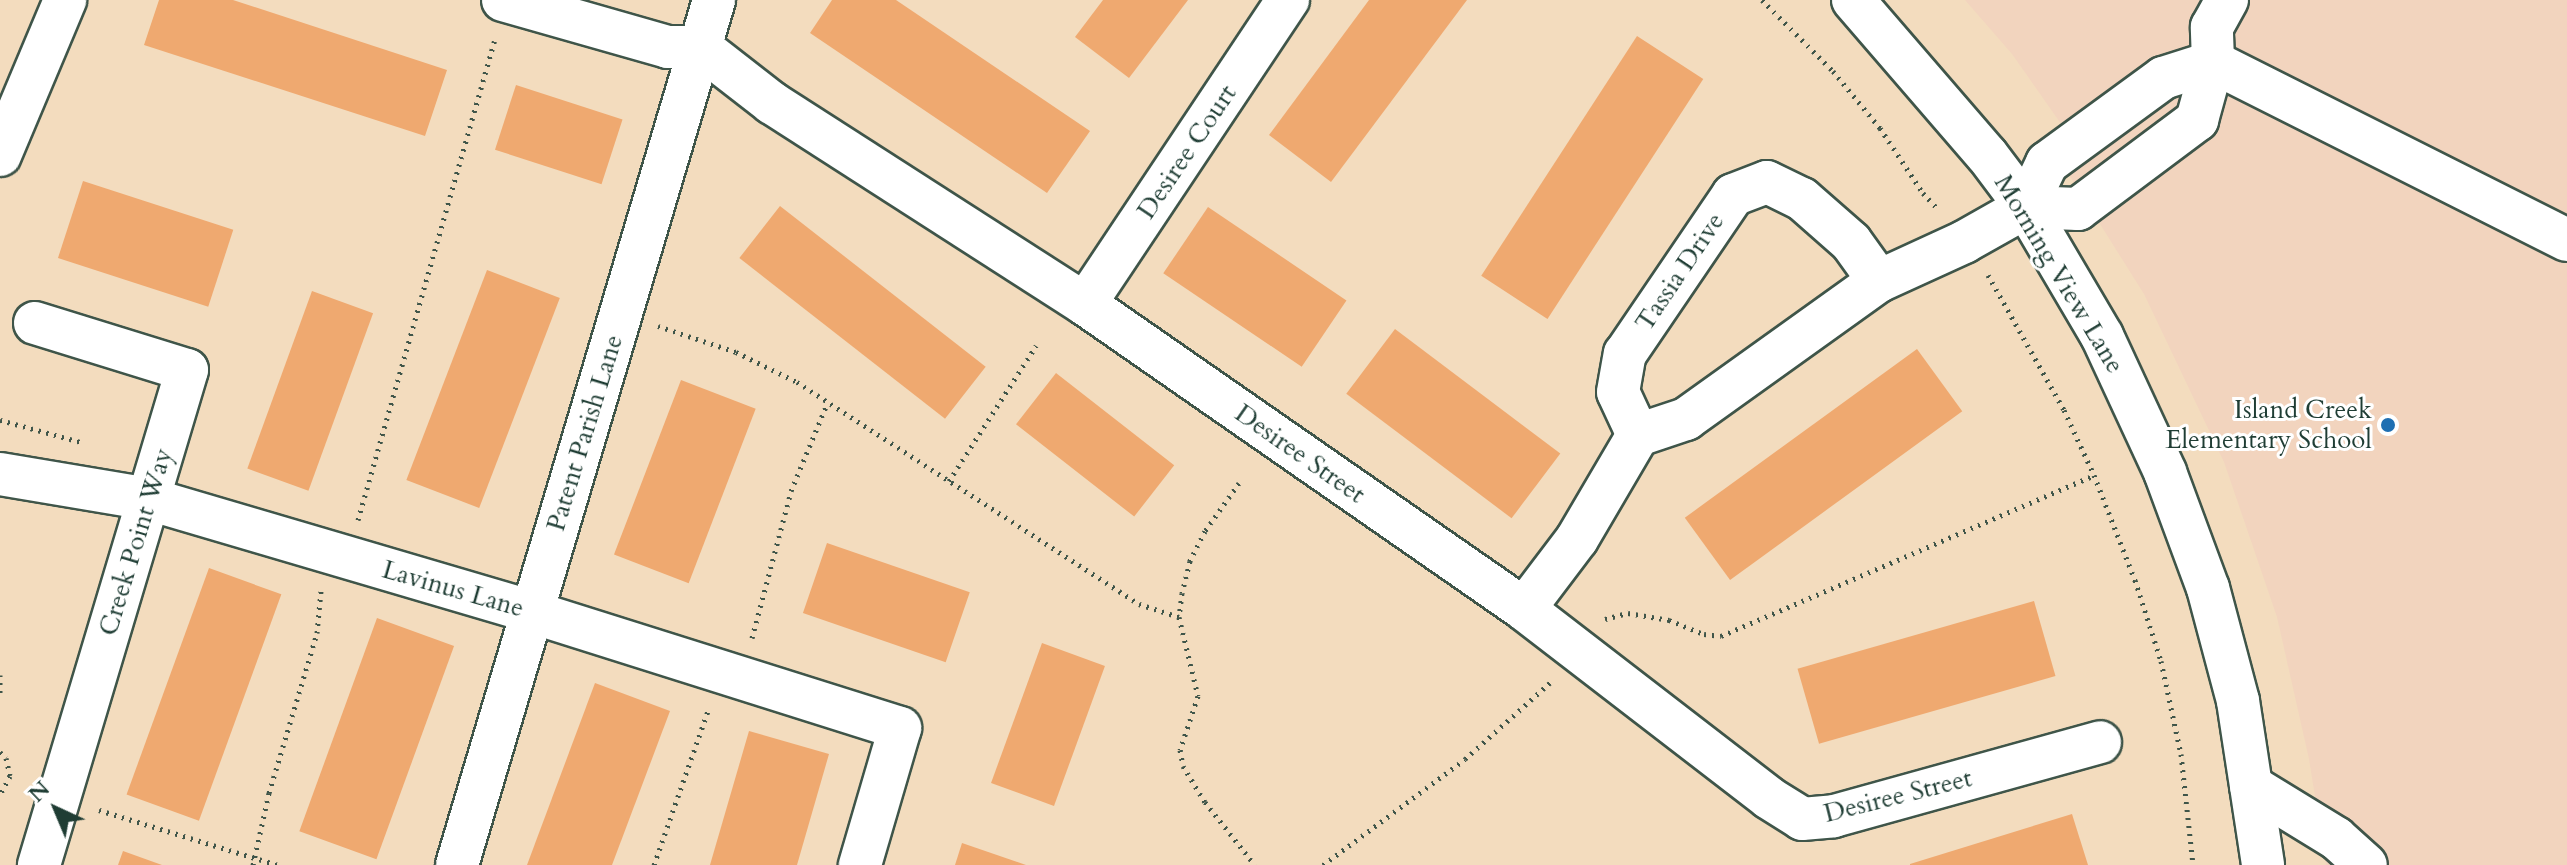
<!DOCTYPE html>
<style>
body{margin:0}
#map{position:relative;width:2567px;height:865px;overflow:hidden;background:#f3dcbe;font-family:Cardo,serif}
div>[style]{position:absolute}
.built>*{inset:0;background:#f2d4be}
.building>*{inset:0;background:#efa970;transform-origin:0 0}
.path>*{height:5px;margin-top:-2.5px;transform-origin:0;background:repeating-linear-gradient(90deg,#3f5549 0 2px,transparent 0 8px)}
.roads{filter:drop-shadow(2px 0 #3f5549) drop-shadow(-2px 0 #3f5549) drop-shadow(0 2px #3f5549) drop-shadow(0 -2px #3f5549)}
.minor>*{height:42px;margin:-21px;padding:0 21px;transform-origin:21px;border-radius:21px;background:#fff}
.dots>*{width:22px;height:22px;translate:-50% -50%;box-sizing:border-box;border:4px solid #fff;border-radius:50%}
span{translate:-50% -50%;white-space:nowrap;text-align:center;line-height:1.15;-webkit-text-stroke:6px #fff;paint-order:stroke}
.street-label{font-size:26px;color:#1f3d34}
.poi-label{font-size:26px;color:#1f3d34}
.right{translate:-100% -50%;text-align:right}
.north{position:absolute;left:16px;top:769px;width:80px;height:80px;-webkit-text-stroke:6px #fff;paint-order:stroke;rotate:316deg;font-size:22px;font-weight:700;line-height:32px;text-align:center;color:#1f3d34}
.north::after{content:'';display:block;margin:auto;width:28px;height:36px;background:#1f3d34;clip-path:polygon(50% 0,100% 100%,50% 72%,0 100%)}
</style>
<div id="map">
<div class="built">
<div style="clip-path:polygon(1965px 0,2567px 0,2567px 865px,2326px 865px,2309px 759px,2277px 617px,2224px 462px,2144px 294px,2054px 151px,2071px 138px,2012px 54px)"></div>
</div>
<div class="building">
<div style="clip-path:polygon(159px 0,233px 0,447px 70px,425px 136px,144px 45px)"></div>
<div style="clip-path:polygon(832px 0,896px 0,1090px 131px,1047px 193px,810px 33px)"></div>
<div style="clip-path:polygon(1103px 0,1188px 0,1129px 78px,1075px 37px)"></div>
<div style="clip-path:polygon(1369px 0,1467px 0,1331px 182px,1269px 135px)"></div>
<div style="left:1637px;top:36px;width:79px;height:286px;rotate:33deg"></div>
<div style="left:516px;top:85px;width:112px;height:68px;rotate:18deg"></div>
<div style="left:83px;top:181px;width:158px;height:81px;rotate:18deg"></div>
<div style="left:780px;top:206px;width:261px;height:66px;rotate:38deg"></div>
<div style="left:1208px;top:207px;width:167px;height:80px;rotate:34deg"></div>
<div style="left:487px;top:270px;width:78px;height:225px;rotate:21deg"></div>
<div style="left:312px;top:291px;width:65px;height:189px;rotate:20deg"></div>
<div style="left:1395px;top:329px;width:207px;height:81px;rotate:37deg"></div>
<div style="left:1917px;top:349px;width:77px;height:287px;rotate:54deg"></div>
<div style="left:1056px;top:373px;width:150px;height:65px;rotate:38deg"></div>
<div style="left:681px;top:380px;width:80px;height:187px;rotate:21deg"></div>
<div style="left:827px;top:543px;width:151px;height:74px;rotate:19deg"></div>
<div style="left:209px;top:568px;width:77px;height:241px;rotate:20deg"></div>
<div style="left:2034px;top:601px;width:78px;height:246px;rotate:74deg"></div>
<div style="left:377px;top:618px;width:82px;height:227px;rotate:20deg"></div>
<div style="left:1042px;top:643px;width:67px;height:149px;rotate:20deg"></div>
<div style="clip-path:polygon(595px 683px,670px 711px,612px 865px,527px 865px)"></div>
<div style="clip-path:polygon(749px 731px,829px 754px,797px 865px,710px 865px)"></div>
<div style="clip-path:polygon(2072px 814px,2088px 865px,1910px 865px,1910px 864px)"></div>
<div style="clip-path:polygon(962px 843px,1026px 865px,955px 865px)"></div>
<div style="clip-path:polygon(123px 851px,162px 865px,118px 865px)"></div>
</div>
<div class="path">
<div style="left:1762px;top:0;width:100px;rotate:45deg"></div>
<div style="left:1833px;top:71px;width:74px;rotate:50.5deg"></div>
<div style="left:1880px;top:128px;width:78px;rotate:56.5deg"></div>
<div style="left:1923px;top:193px;width:22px;rotate:47deg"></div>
<div style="left:1988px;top:275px;width:155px;rotate:60.6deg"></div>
<div style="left:2064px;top:410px;width:72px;rotate:65.2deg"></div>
<div style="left:2094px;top:475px;width:113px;rotate:68.7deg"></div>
<div style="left:2135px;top:580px;width:85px;rotate:72.2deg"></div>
<div style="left:2161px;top:661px;width:95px;rotate:77.9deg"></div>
<div style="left:2181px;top:754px;width:112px;rotate:83.8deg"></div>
<div style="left:658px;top:326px;width:82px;rotate:18.4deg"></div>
<div style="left:736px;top:352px;width:68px;rotate:26.2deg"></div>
<div style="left:797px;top:382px;width:408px;rotate:33deg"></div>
<div style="left:1139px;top:604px;width:42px;rotate:18deg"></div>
<div style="left:0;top:420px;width:87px;rotate:15.3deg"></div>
<div style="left:949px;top:481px;width:161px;rotate:-57.2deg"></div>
<div style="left:1239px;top:483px;width:59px;rotate:125.3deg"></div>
<div style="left:1205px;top:531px;width:34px;rotate:117deg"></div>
<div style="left:1190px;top:561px;width:33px;rotate:104deg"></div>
<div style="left:1182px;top:593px;width:24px;rotate:97deg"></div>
<div style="left:1179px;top:617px;width:81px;rotate:76.5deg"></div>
<div style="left:1198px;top:696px;width:57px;rotate:108.4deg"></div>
<div style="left:1180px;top:750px;width:16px;rotate:79deg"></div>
<div style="left:1183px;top:766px;width:42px;rotate:58.6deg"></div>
<div style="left:1205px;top:802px;width:80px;rotate:51.6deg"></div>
<div style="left:358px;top:520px;width:498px;rotate:-74.1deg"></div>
<div style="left:1605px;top:619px;width:24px;rotate:-15deg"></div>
<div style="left:1628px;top:613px;width:42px;rotate:9.7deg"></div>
<div style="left:1669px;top:620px;width:38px;rotate:22deg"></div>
<div style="left:1704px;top:634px;width:17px;rotate:7deg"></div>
<div style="left:1721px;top:636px;width:406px;rotate:-23.3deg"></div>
<div style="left:752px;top:638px;width:152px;rotate:-75.1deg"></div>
<div style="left:791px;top:491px;width:94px;rotate:-67.5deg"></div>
<div style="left:0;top:675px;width:23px;rotate:90deg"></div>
<div style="left:0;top:752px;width:8px;rotate:45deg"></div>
<div style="left:6px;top:758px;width:18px;rotate:77deg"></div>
<div style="left:10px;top:776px;width:21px;rotate:118deg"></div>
<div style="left:99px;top:810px;width:187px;rotate:17.1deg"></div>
<div style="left:253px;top:865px;width:74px;rotate:-77.5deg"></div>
<div style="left:269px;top:793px;width:167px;rotate:-73.3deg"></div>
<div style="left:317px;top:633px;width:42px;rotate:-84.6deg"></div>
<div style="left:654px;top:865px;width:163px;rotate:-70.7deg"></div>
<div style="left:1323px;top:865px;width:177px;rotate:-36.7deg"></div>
<div style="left:1465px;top:759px;width:118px;rotate:-41.9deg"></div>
</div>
<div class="roads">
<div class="minor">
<div style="left:503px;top:0;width:172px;rotate:15.9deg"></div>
<div style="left:668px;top:47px;width:32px"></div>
<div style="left:700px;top:47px;width:91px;rotate:37.9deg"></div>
<div style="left:772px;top:103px;width:372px;rotate:32.7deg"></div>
<div style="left:1085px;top:304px;width:535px;rotate:34.79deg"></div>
<div style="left:1524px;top:609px;width:309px;rotate:37.6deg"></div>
<div style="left:1769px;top:798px;width:39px;rotate:32deg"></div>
<div style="left:1802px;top:819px;width:32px;rotate:-5deg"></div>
<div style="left:1834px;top:816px;width:276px;rotate:-15.5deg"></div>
<div style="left:1853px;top:0;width:205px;rotate:49.2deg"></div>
<div style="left:1987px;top:155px;width:65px;rotate:53.1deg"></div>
<div style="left:2026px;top:207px;width:150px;rotate:59.5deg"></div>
<div style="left:2102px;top:336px;width:150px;rotate:65.1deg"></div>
<div style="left:2165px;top:472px;width:124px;rotate:69.7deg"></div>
<div style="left:2208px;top:588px;width:117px;rotate:75.1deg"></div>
<div style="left:2238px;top:701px;width:166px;rotate:81.3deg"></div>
<div style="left:0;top:155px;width:168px;rotate:-67.2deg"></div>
<div style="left:2026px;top:207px;width:49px;rotate:-64.5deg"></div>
<div style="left:2047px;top:163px;width:144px;rotate:-36.2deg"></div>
<div style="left:2163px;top:78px;width:52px;rotate:-17.7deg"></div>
<div style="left:2213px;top:62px;width:396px;rotate:26.7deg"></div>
<div style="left:2026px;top:207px;width:52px;rotate:2.2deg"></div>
<div style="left:2078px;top:209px;width:149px;rotate:-36.8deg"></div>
<div style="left:2197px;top:120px;width:60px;rotate:-74.6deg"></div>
<div style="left:2213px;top:62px;width:35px;rotate:-92deg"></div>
<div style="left:2212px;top:27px;width:31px;rotate:-61deg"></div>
<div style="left:1085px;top:304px;width:366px;rotate:-56.3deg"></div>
<div style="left:35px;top:323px;width:159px;rotate:17.2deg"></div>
<div style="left:187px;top:370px;width:517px;rotate:106.65deg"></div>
<div style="left:1638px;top:435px;width:51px;rotate:-18.4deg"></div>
<div style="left:1686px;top:419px;width:237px;rotate:-35.6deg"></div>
<div style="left:1879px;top:281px;width:94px;rotate:-24.6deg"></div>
<div style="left:1964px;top:242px;width:71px;rotate:-29.4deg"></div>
<div style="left:0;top:474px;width:151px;rotate:9.5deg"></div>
<div style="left:149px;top:499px;width:399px;rotate:16.4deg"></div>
<div style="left:532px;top:612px;width:386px;rotate:17.5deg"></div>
<div style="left:900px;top:728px;width:143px;rotate:106.3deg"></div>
<div style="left:1524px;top:609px;width:88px;rotate:-52.9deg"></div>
<div style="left:1577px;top:539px;width:121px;rotate:-59.6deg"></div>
<div style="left:1638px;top:435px;width:47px;rotate:-114.9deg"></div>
<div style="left:1618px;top:392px;width:39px;rotate:-80deg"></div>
<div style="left:1625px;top:354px;width:192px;rotate:-55.8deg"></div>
<div style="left:1733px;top:195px;width:36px;rotate:-21deg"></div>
<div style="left:1767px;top:182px;width:39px;rotate:26deg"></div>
<div style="left:1802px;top:199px;width:65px;rotate:41.3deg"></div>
<div style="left:1851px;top:242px;width:48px;rotate:54.3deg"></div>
<div style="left:2251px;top:786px;width:100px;rotate:31.5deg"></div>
<div style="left:2336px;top:838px;width:40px;rotate:42deg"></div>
<div style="left:457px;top:865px;width:902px;rotate:-73.45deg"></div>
</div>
</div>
<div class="dots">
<div style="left:2388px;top:425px;background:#1f6fb2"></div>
</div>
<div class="street-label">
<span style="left:1187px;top:152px;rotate:-56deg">Desiree Court</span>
<span style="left:1680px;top:272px;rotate:-56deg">Tassia Drive</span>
<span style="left:2059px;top:274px;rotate:59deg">Morning View Lane</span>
<span style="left:585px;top:433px;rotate:-73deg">Patent Parish Lane</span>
<span style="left:1300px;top:454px;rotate:35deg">Desiree Street</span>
<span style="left:136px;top:542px;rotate:-73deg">Creek Point Way</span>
<span style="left:453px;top:589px;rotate:16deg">Lavinus Lane</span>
<span style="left:1898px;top:796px;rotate:-14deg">Desiree Street</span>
</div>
<div class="poi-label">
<span class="right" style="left:2372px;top:425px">Island Creek<br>Elementary School</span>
</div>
<div class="north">N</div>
</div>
